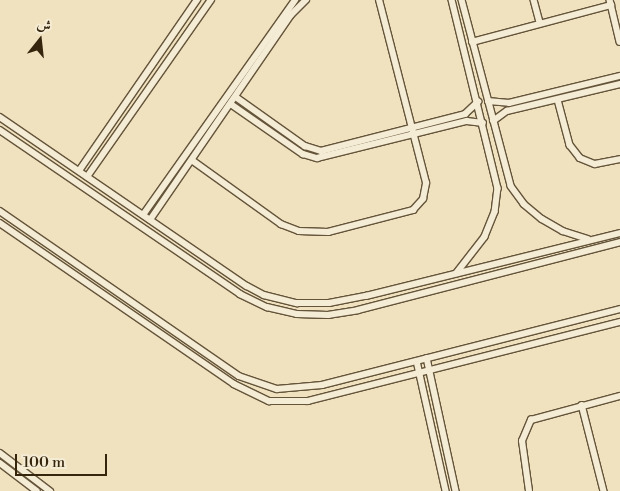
<!DOCTYPE html>
<meta charset="utf-8">
<style>
body{margin:0}
#map{position:relative;width:620px;height:491px;overflow:hidden;background:#f0e2bf;font-family:"Libre Bodoni",Amiri,serif}
div>[style]{position:absolute}
.roads{filter:drop-shadow(1px 0 #64543a) drop-shadow(-1px 0 #64543a) drop-shadow(0 1px #64543a) drop-shadow(0 -1px #64543a)}
.minor>*{height:5.5px;margin:-2.75px;padding:0 2.75px;transform-origin:2.75px;border-radius:2.75px;background:#f5ecd5}
span{translate:-50% -50%;white-space:nowrap;text-align:center;line-height:1.15;-webkit-text-stroke:5px #f5ecd5;paint-order:stroke}
.north{position:absolute;left:15px;top:15px;width:50px;height:50px;-webkit-text-stroke:4px #f5ecd5;paint-order:stroke;rotate:16deg;font-size:14px;font-weight:700;line-height:20px;text-align:center;color:#36250d}
.north::after{content:'';display:block;margin:auto;width:18px;height:22px;background:#36250d;clip-path:polygon(50% 0,100% 100%,50% 72%,0 100%)}
.scale{position:absolute;left:15px;top:454px;width:92px;height:22px;box-sizing:border-box;border:2px solid #36250d;border-top:0;padding-left:6px;font-size:15px;line-height:18px;white-space:nowrap;color:#36250d;-webkit-text-stroke:4px #f5ecd5;paint-order:stroke}
</style>
<div id="map">
<div class="roads">
<div class="minor">
<div style="left:452px;top:0;width:194px;rotate:76.3deg"></div>
<div style="left:498px;top:188px;width:24px;rotate:97deg"></div>
<div style="left:495px;top:212px;width:27px;rotate:112deg"></div>
<div style="left:485px;top:237px;width:46px;rotate:127.9deg"></div>
<div style="left:462px;top:0;width:192px;rotate:75.2deg"></div>
<div style="left:511px;top:186px;width:22px;rotate:54deg"></div>
<div style="left:524px;top:204px;width:23px;rotate:40deg"></div>
<div style="left:542px;top:219px;width:24px;rotate:30deg"></div>
<div style="left:563px;top:231px;width:26px;rotate:18deg"></div>
<div style="left:534px;top:0;width:24px;rotate:75deg"></div>
<div style="left:610px;top:0;width:43px;rotate:76.6deg"></div>
<div style="left:472px;top:42px;width:144px;rotate:-14.9deg"></div>
<div style="left:236px;top:97px;width:85px;rotate:35.4deg"></div>
<div style="left:305px;top:146px;width:17px;rotate:17deg"></div>
<div style="left:321px;top:151px;width:149px;rotate:-14.4deg"></div>
<div style="left:465px;top:114px;width:18px;rotate:-43deg"></div>
<div style="left:558px;top:100px;width:47px;rotate:75.1deg"></div>
<div style="left:570px;top:145px;width:16px;rotate:52deg"></div>
<div style="left:580px;top:158px;width:16px;rotate:22deg"></div>
<div style="left:595px;top:164px;width:25px;rotate:-11deg"></div>
<div style="left:488px;top:101px;width:21px;rotate:5deg"></div>
<div style="left:509px;top:103px;width:114px;rotate:-13.7deg"></div>
<div style="left:231px;top:104px;width:88px;rotate:34.8deg"></div>
<div style="left:303px;top:154px;width:15px;rotate:16deg"></div>
<div style="left:317px;top:158px;width:154px;rotate:-13.9deg"></div>
<div style="left:467px;top:121px;width:16px;rotate:7deg"></div>
<div style="left:0;top:117px;width:299px;rotate:34.4deg"></div>
<div style="left:247px;top:286px;width:19px;rotate:28deg"></div>
<div style="left:264px;top:295px;width:34px;rotate:14deg"></div>
<div style="left:297px;top:303px;width:32px"></div>
<div style="left:329px;top:303px;width:38px;rotate:-11deg"></div>
<div style="left:366px;top:296px;width:262px;rotate:-13.9deg"></div>
<div style="left:493px;top:121px;width:17px;rotate:-36deg"></div>
<div style="left:507px;top:111px;width:116px;rotate:-13.4deg"></div>
<div style="left:0;top:130px;width:291px;rotate:34.3deg"></div>
<div style="left:240px;top:294px;width:30px;rotate:26deg"></div>
<div style="left:267px;top:307px;width:31px;rotate:13deg"></div>
<div style="left:297px;top:314px;width:31px;rotate:2deg"></div>
<div style="left:328px;top:315px;width:30px;rotate:-9deg"></div>
<div style="left:358px;top:310px;width:271px;rotate:-14.5deg"></div>
<div style="left:192px;top:160px;width:110px;rotate:35.7deg"></div>
<div style="left:281px;top:224px;width:19px;rotate:21deg"></div>
<div style="left:299px;top:231px;width:29px;rotate:2deg"></div>
<div style="left:328px;top:232px;width:88px;rotate:-14.5deg"></div>
<div style="left:413px;top:210px;width:15px;rotate:-48deg"></div>
<div style="left:423px;top:199px;width:16px;rotate:-79deg"></div>
<div style="left:426px;top:183px;width:189px;rotate:-104.4deg"></div>
<div style="left:79px;top:171px;width:208px;rotate:-55.4deg"></div>
<div style="left:87px;top:177px;width:216px;rotate:-55deg"></div>
<div style="left:0;top:211px;width:290px;rotate:34.6deg"></div>
<div style="left:239px;top:376px;width:40px;rotate:18.9deg"></div>
<div style="left:277px;top:389px;width:45px;rotate:-5.1deg"></div>
<div style="left:322px;top:385px;width:308px;rotate:-14.3deg"></div>
<div style="left:143px;top:215px;width:263px;rotate:-54.7deg"></div>
<div style="left:150px;top:220px;width:249px;rotate:-55.5deg"></div>
<div style="left:291px;top:15px;width:21px;rotate:-45deg"></div>
<div style="left:0;top:223px;width:284px;rotate:34.5deg"></div>
<div style="left:234px;top:384px;width:39px;rotate:26deg"></div>
<div style="left:269px;top:401px;width:39px"></div>
<div style="left:308px;top:401px;width:322px;rotate:-14.2deg"></div>
<div style="left:427px;top:358px;width:136px;rotate:77.7deg"></div>
<div style="left:417px;top:361px;width:133px;rotate:77.4deg"></div>
<div style="left:582px;top:405px;width:89px;rotate:75.7deg"></div>
<div style="left:0;top:453px;width:63px;rotate:37.2deg"></div>
<div style="left:0;top:463px;width:46px;rotate:37.1deg"></div>
<div style="left:529px;top:491px;width:50px;rotate:-98deg"></div>
<div style="left:522px;top:441px;width:23px;rotate:-67deg"></div>
<div style="left:531px;top:420px;width:92px;rotate:-15.1deg"></div>
</div>
</div>
<div class="north">ش</div>
<div class="scale">100 m</div>
</div>
